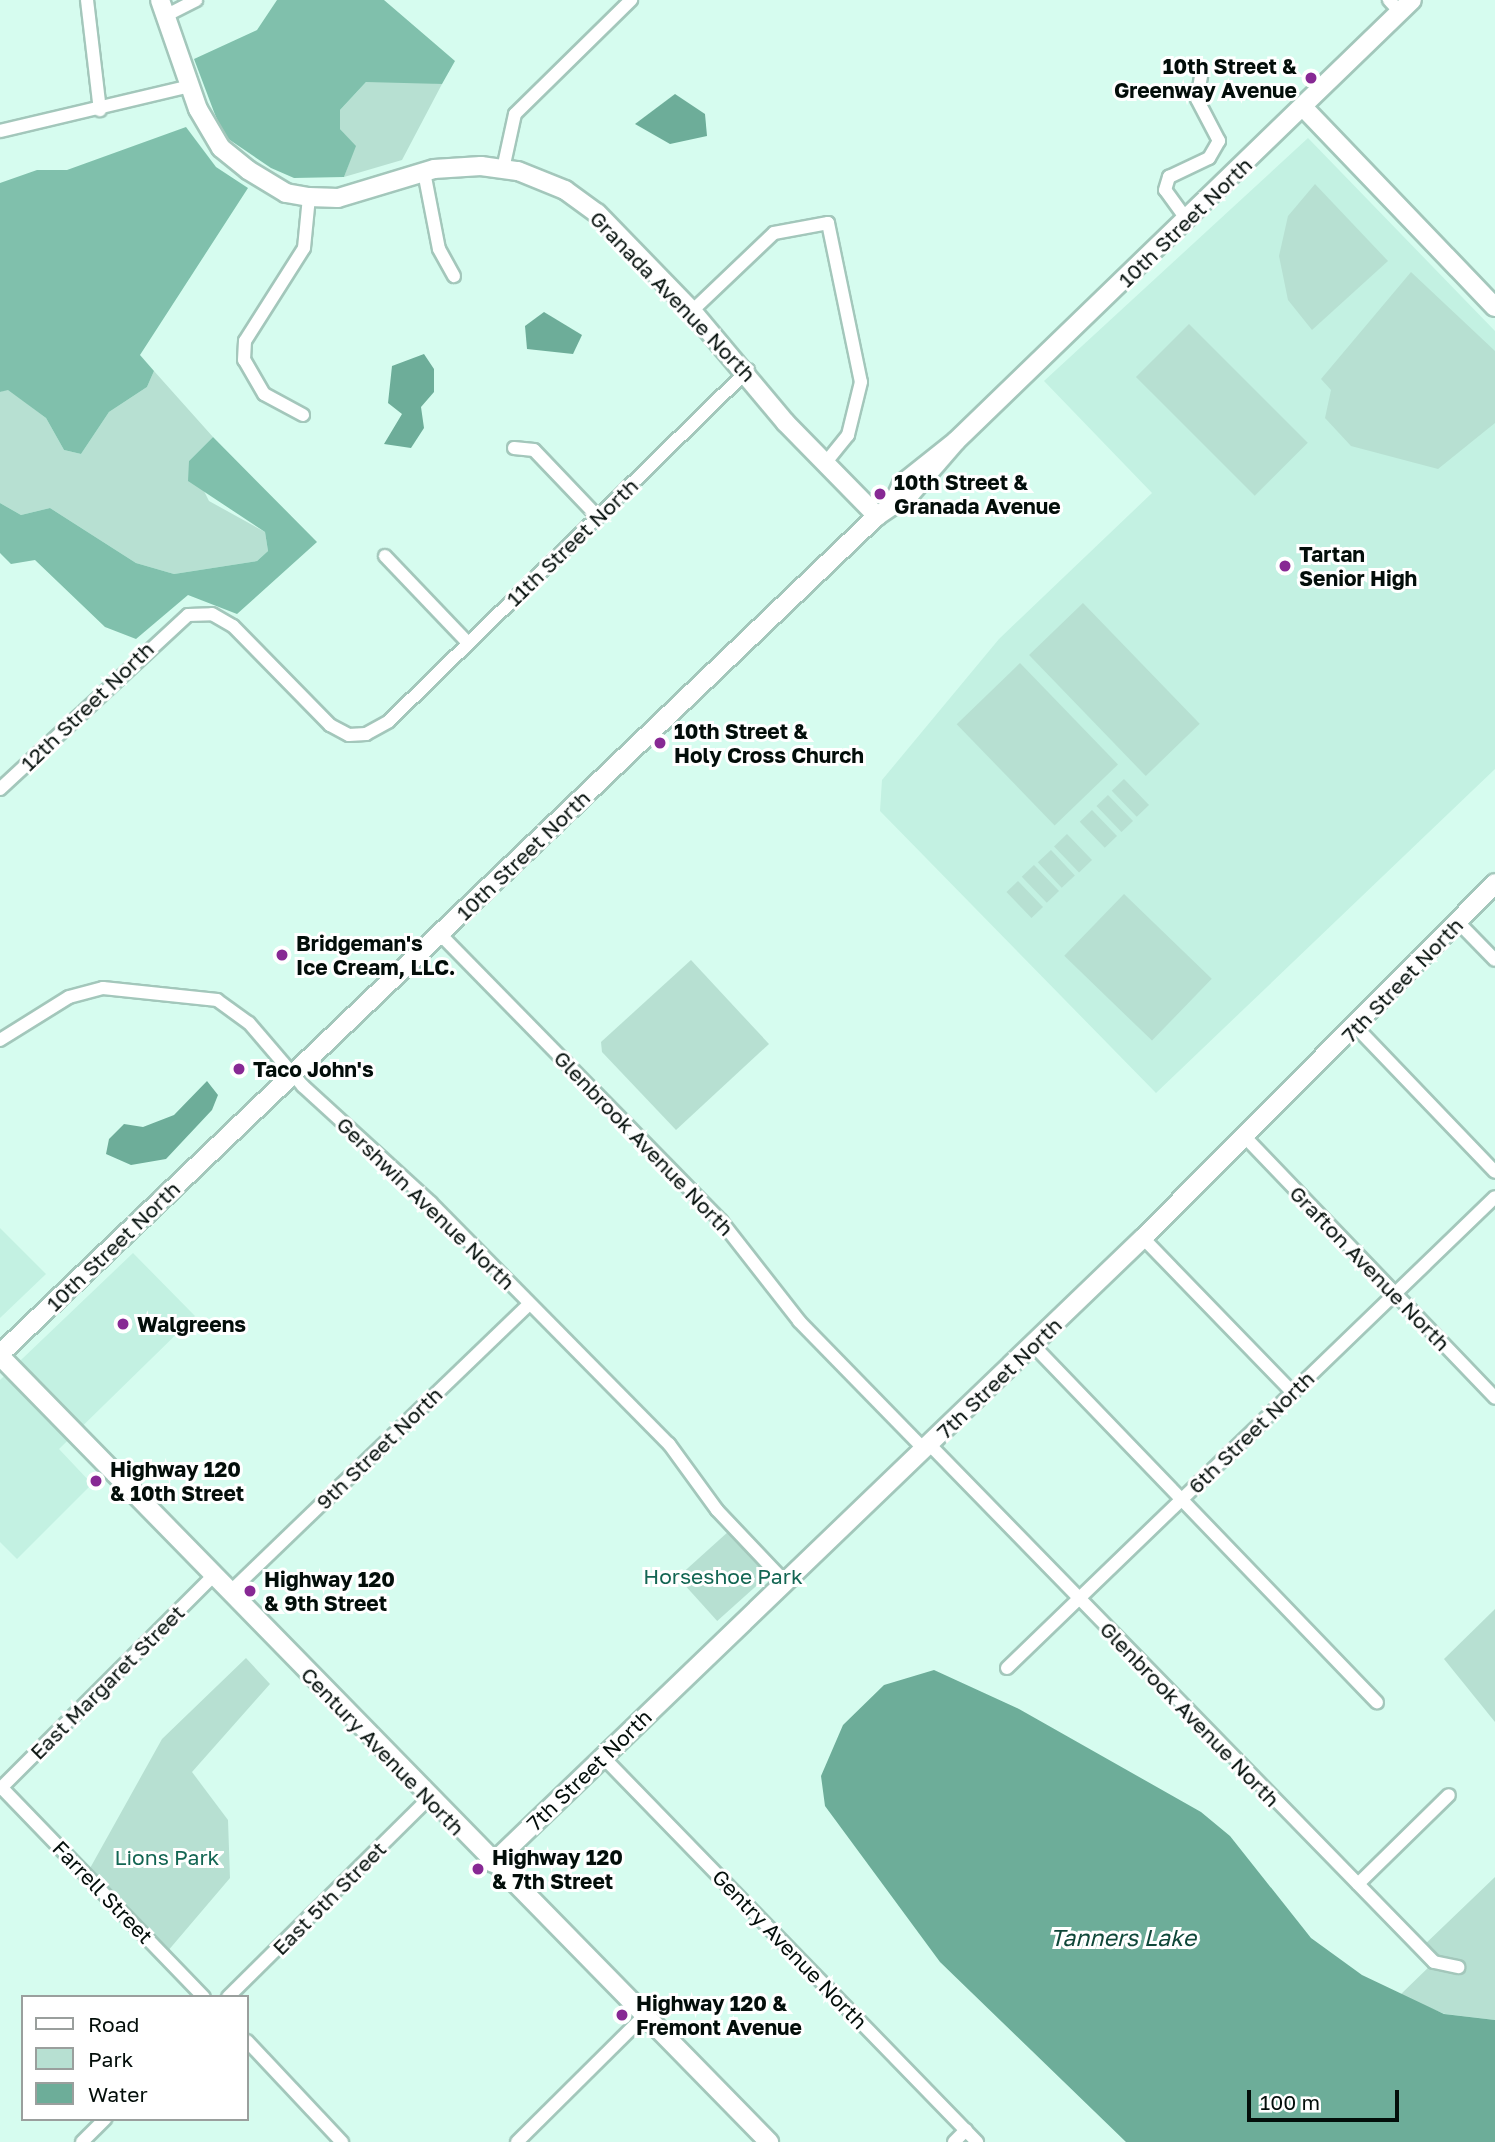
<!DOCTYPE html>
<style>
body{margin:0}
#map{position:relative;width:1495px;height:2142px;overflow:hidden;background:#d6fcef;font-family:"Golos Text",sans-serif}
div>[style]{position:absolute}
.built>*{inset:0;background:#c3f1e2}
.green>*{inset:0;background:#b7e0d2;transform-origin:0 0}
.forest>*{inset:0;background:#80c0ac}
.water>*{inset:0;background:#6dad99}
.roads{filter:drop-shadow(2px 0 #a3c7bb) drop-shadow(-2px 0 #a3c7bb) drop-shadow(0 2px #a3c7bb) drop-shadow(0 -2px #a3c7bb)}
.street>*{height:12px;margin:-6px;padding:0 6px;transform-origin:6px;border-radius:6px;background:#fff}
.secondary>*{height:18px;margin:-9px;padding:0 9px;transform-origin:9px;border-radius:9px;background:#fff}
.dots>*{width:19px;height:19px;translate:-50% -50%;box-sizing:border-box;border:4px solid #fff;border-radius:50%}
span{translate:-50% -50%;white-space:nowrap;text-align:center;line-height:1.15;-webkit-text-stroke:6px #fff;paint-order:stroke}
.poi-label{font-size:21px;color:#030e0a;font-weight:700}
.right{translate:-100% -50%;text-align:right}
.left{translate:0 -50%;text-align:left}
.street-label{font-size:21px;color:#030e0a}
.park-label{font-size:21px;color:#136653}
.water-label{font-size:23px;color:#0f4739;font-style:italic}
.legend{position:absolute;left:21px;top:1995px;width:228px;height:126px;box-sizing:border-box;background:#fff;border:2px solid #9a9f9d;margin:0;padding:9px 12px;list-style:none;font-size:21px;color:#030e0a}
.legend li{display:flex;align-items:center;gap:14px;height:35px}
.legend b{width:35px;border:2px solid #9a9f9d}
.scale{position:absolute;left:1247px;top:2090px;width:152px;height:32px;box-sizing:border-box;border:4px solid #030e0a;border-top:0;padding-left:9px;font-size:21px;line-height:24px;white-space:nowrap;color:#030e0a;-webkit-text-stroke:5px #fff;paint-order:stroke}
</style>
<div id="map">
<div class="built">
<div style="clip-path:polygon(1308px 138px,1495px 331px,1495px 769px,1156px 1093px,880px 811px,882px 780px,999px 639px,1152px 493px,1044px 381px)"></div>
<div style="clip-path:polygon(0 1228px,46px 1274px,0 1318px)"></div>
<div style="clip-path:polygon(133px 1253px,195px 1316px,59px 1449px,92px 1484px,17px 1559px,0 1542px,0 1380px)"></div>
</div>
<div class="green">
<div style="clip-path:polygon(391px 79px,442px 84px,402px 160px,344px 177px,355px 146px,340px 129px,340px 110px,366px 82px)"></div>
<div style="clip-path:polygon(1315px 184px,1388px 261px,1312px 330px,1288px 300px,1279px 256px,1288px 216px)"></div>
<div style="clip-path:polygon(1411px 272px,1495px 351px,1495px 423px,1438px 469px,1351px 446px,1325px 418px,1331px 390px,1321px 379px)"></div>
<div style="left:1189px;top:324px;width:168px;height:75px;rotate:45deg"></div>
<div style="clip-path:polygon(154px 371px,213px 437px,189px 461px,209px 501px,265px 532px,268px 551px,257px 561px,174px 574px,136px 563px,50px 508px,21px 515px,0 503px,0 392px,8px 389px,46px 418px,64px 450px,81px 454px,109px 412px,147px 387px)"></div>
<div style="left:1083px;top:603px;width:168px;height:75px;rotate:46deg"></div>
<div style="left:1020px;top:663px;width:141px;height:88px;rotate:46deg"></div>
<div style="left:1124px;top:779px;width:36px;height:17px;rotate:46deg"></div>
<div style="left:1108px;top:795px;width:36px;height:16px;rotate:46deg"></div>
<div style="left:1092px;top:810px;width:36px;height:17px;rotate:46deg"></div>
<div style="left:1067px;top:834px;width:36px;height:18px;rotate:46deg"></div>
<div style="left:1051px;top:850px;width:35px;height:18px;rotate:47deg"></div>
<div style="left:1034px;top:865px;width:36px;height:17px;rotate:46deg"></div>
<div style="left:1018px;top:881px;width:36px;height:16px;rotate:46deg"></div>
<div style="left:1124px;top:894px;width:122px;height:86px;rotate:44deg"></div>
<div style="clip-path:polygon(691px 960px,769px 1044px,676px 1130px,602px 1052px,601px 1042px)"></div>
<div style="left:729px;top:1531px;width:59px;height:69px;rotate:48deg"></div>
<div style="clip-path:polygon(1495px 1609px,1495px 1722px,1444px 1659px)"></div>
<div style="clip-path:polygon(246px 1658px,270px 1684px,192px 1772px,228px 1820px,230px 1878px,167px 1952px,89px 1870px,162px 1739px)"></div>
<div style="clip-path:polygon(1495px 1877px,1495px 2020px,1445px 2014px,1399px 1996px,1434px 1962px,1421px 1948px)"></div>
</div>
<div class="forest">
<div style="clip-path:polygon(277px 0,384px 0,455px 61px,442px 84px,366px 82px,340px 110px,340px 129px,356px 146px,344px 177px,294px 178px,271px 168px,224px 136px,214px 112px,194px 59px,257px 30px)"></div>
<div style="clip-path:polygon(186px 127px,216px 167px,248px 188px,140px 355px,154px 371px,147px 387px,109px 412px,81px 454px,64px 450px,46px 418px,8px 390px,0 392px,0 183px,37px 170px,67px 170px)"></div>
<div style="clip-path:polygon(213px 437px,317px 542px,237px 614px,188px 595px,136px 639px,105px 627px,35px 560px,11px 564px,0 553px,0 503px,21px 515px,50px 508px,136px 563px,174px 574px,257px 561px,268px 551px,265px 532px,188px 481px,189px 461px)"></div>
</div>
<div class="water">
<div style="clip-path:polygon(675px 94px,705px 114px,707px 136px,670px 144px,635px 124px)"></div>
<div style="clip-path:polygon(544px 312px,582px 335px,573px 354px,527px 349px,525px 326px)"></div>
<div style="clip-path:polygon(424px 354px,434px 369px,434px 392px,421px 407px,424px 428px,411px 448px,384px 444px,402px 414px,388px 403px,392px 366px)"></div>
<div style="clip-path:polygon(207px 1081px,218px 1095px,212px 1110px,166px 1159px,131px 1165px,106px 1154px,109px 1139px,124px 1124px,143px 1127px,174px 1115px)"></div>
<div style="clip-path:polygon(934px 1670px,1019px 1709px,1201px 1812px,1230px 1836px,1311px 1938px,1362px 1975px,1444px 2014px,1495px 2020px,1495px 2142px,1126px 2142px,940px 1962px,825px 1806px,821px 1776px,843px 1725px,884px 1685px)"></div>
</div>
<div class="roads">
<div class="street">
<div style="left:87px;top:0;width:111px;rotate:83.3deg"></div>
<div style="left:1389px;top:0;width:16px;rotate:47deg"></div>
<div style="left:165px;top:16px;width:35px;rotate:-27deg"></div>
<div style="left:0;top:131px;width:195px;rotate:-13.3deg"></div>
<div style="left:503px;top:169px;width:56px;rotate:-77.7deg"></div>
<div style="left:515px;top:114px;width:163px;rotate:-44.5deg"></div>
<div style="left:424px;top:172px;width:78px;rotate:79deg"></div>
<div style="left:439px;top:249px;width:31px;rotate:61deg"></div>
<div style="left:1187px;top:220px;width:37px;rotate:-126deg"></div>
<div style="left:1165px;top:190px;width:14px;rotate:-73deg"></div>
<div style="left:1169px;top:177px;width:44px;rotate:-25.4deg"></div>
<div style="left:1209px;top:158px;width:20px;rotate:-60deg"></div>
<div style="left:1219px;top:141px;width:47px;rotate:-117.6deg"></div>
<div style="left:1197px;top:99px;width:28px;rotate:-80deg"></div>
<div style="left:692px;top:311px;width:113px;rotate:-43.6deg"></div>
<div style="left:774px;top:233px;width:55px;rotate:-10.5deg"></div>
<div style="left:828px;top:223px;width:162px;rotate:78.3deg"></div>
<div style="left:861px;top:382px;width:55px;rotate:103.8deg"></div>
<div style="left:848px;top:435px;width:36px;rotate:129deg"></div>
<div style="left:303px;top:415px;width:44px;rotate:-151.7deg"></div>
<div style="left:264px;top:394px;width:39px;rotate:-120deg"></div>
<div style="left:244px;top:360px;width:19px;rotate:-87deg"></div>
<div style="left:245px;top:341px;width:110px;rotate:-57.6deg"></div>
<div style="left:304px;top:248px;width:51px;rotate:-84.4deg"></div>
<div style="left:514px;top:448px;width:20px;rotate:6deg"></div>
<div style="left:534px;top:450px;width:91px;rotate:46.3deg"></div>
<div style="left:385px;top:556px;width:120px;rotate:46.3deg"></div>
<div style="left:0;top:789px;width:256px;rotate:-42.8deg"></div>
<div style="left:188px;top:615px;width:24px;rotate:-2deg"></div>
<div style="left:212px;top:614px;width:24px;rotate:30deg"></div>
<div style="left:233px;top:626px;width:139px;rotate:45.6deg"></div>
<div style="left:330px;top:725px;width:21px;rotate:28deg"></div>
<div style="left:349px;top:735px;width:17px;rotate:-3deg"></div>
<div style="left:366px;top:734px;width:26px;rotate:-29deg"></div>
<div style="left:389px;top:721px;width:502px;rotate:-44.35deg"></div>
<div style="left:1457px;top:921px;width:54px;rotate:45.7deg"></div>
<div style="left:440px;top:934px;width:402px;rotate:45.6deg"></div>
<div style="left:721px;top:1221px;width:127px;rotate:52deg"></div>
<div style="left:799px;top:1321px;width:180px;rotate:45.7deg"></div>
<div style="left:1357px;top:1028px;width:199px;rotate:46.2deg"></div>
<div style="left:0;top:1040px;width:81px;rotate:-31.9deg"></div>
<div style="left:69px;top:997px;width:35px;rotate:-15deg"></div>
<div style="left:103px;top:988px;width:115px;rotate:6deg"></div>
<div style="left:217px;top:1000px;width:39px;rotate:36deg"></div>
<div style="left:249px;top:1023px;width:83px;rotate:49.4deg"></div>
<div style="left:303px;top:1086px;width:173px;rotate:42.4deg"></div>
<div style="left:431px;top:1203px;width:339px;rotate:45.4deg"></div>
<div style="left:669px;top:1444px;width:82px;rotate:54deg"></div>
<div style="left:717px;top:1510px;width:100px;rotate:46.6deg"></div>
<div style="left:1246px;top:1138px;width:360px;rotate:46.2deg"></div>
<div style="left:1143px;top:1238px;width:216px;rotate:45.9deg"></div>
<div style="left:1033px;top:1345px;width:496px;rotate:46.1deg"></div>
<div style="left:930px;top:1445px;width:722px;rotate:45.73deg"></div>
<div style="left:1434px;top:1962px;width:25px;rotate:12deg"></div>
<div style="left:229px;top:1593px;width:417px;rotate:-43.9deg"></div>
<div style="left:1007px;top:1668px;width:678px;rotate:-43.98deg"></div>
<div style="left:603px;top:1757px;width:537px;rotate:45.83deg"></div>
<div style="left:1px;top:1787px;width:292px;rotate:46deg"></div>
<div style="left:0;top:1789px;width:301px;rotate:-45deg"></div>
<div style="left:1358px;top:1884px;width:127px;rotate:-44.4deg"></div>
<div style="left:228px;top:1997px;width:283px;rotate:-44.7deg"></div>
<div style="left:247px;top:2041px;width:139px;rotate:46.8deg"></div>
<div style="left:82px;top:2142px;width:33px;rotate:-45deg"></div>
<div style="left:517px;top:2142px;width:179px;rotate:-44.8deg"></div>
<div style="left:954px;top:2142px;width:17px;rotate:-45deg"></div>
</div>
<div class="secondary">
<div style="left:160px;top:0;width:115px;rotate:70.8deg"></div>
<div style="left:198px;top:109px;width:45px;rotate:59.5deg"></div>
<div style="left:221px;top:148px;width:35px;rotate:39deg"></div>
<div style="left:248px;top:170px;width:44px;rotate:31.2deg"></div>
<div style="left:286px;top:193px;width:23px;rotate:10deg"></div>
<div style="left:309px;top:197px;width:29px;rotate:2deg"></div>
<div style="left:338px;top:198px;width:100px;rotate:-16.8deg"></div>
<div style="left:434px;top:169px;width:47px;rotate:-3.7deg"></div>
<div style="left:481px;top:166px;width:37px;rotate:8deg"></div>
<div style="left:518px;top:171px;width:51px;rotate:22deg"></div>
<div style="left:565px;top:190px;width:39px;rotate:36deg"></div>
<div style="left:597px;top:213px;width:136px;rotate:45.9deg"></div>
<div style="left:692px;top:311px;width:145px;rotate:50deg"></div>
<div style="left:785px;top:422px;width:132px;rotate:45.6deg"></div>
<div style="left:1303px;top:107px;width:277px;rotate:46.2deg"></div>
<div style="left:895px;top:500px;width:17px;rotate:-66deg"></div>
<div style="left:902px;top:484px;width:69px;rotate:-38.5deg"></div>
<div style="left:956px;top:441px;width:634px;rotate:-44.04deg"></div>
<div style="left:0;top:1354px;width:1213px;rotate:-43.7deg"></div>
<div style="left:877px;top:516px;width:41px;rotate:-34.1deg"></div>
<div style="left:911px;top:493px;width:69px;rotate:-49.1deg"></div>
<div style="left:0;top:1356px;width:1100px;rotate:45.63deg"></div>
<div style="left:493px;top:1863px;width:902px;rotate:-43.88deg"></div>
<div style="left:1143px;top:1238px;width:500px;rotate:-45.2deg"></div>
</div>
</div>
<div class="dots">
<div style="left:1311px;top:78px;background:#872994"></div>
<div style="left:880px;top:494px;background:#872994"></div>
<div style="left:1285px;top:566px;background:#872994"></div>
<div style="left:660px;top:743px;background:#872994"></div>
<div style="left:282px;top:955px;background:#872994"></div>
<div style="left:239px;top:1069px;background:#872994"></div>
<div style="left:123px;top:1324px;background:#872994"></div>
<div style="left:96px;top:1481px;background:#872994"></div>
<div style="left:250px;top:1591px;background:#872994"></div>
<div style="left:478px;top:1869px;background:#872994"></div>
<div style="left:622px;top:2015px;background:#872994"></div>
</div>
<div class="poi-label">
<span class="right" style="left:1297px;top:78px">10th Street &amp;<br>Greenway Avenue</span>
<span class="left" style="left:894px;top:494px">10th Street &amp;<br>Granada Avenue</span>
<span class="left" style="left:1299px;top:566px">Tartan<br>Senior High</span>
<span class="left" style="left:674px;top:743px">10th Street &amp;<br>Holy Cross Church</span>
<span class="left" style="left:296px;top:955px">Bridgeman's<br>Ice Cream, LLC.</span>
<span class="left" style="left:253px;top:1069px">Taco John's</span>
<span class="left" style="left:137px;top:1324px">Walgreens</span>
<span class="left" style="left:110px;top:1481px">Highway 120<br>&amp; 10th Street</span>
<span class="left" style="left:264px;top:1591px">Highway 120<br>&amp; 9th Street</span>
<span class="left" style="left:492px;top:1869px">Highway 120<br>&amp; 7th Street</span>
<span class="left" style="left:636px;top:2015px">Highway 120 &amp;<br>Fremont Avenue</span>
</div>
<div class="street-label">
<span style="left:1185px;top:222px;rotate:-44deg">10th Street North</span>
<span style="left:673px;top:296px;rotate:46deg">Granada Avenue North</span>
<span style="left:572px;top:542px;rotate:-44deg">11th Street North</span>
<span style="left:87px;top:706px;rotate:-44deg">12th Street North</span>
<span style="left:523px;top:855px;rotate:-44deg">10th Street North</span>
<span style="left:1402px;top:980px;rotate:-46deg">7th Street North</span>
<span style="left:644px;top:1143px;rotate:46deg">Glenbrook Avenue North</span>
<span style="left:426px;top:1203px;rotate:44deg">Gershwin Avenue North</span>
<span style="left:113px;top:1246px;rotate:-44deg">10th Street North</span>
<span style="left:1370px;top:1268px;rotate:46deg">Grafton Avenue North</span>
<span style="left:999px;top:1378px;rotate:-44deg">7th Street North</span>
<span style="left:1251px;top:1432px;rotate:-44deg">6th Street North</span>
<span style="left:379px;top:1448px;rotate:-44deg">9th Street North</span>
<span style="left:107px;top:1682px;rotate:-45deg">East Margaret Street</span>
<span style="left:1190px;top:1714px;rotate:46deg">Glenbrook Avenue North</span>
<span style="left:383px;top:1751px;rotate:46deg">Century Avenue North</span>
<span style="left:589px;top:1770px;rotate:-44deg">7th Street North</span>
<span style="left:103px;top:1892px;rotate:46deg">Farrell Street</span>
<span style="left:329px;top:1898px;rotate:-45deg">East 5th Street</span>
<span style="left:790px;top:1949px;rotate:46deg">Gentry Avenue North</span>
</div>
<div class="park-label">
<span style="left:723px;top:1576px">Horseshoe Park</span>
<span style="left:167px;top:1857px">Lions Park</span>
</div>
<div class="water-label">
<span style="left:1123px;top:1937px">Tanners Lake</span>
</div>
<ul class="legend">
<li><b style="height:9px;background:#fff"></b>Road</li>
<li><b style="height:19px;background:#b7e0d2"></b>Park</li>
<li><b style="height:19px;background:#6dad99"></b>Water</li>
</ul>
<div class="scale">100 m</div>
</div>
